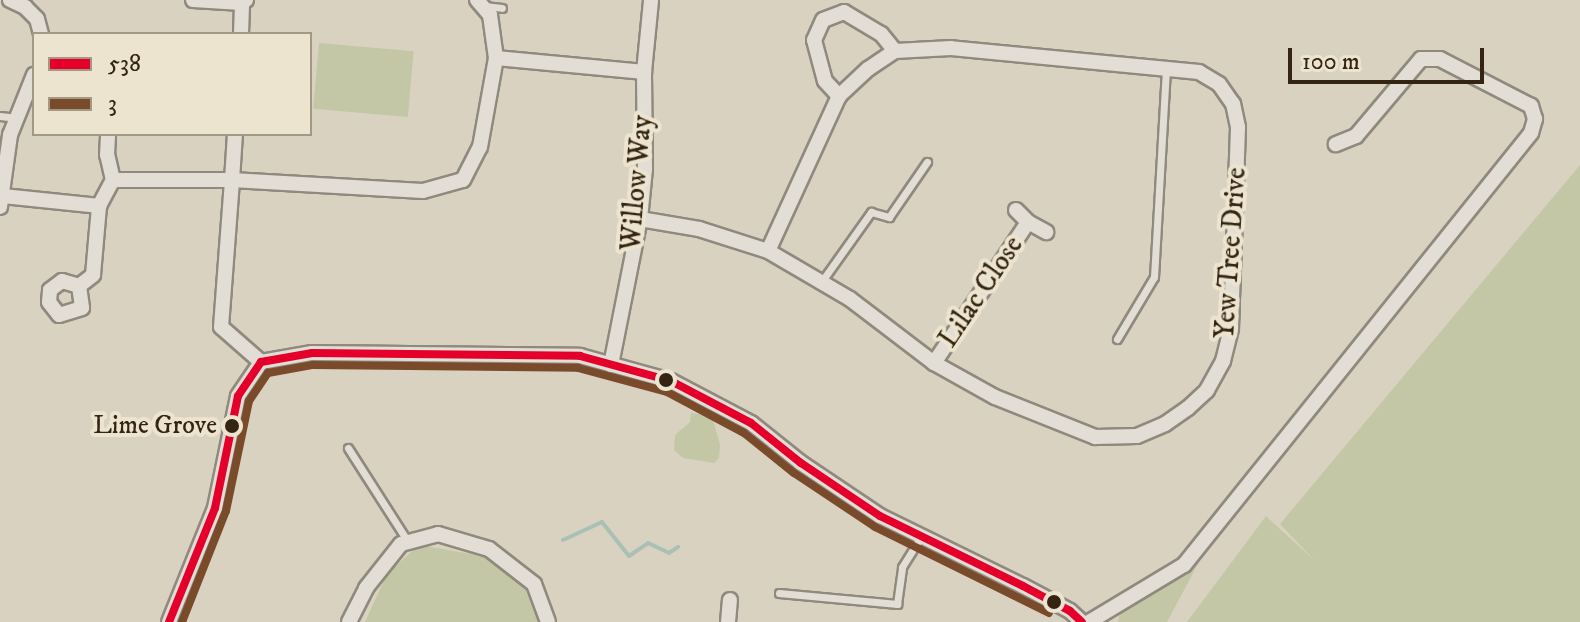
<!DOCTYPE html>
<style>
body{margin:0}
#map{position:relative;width:1580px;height:622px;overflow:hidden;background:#d9d2c1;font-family:"IM FELL DW Pica",serif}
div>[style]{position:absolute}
.green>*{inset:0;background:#c3c7a6;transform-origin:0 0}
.stream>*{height:4px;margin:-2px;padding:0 2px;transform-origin:2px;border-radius:2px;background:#a9c0b6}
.roads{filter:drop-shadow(2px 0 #8f897e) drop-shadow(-2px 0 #8f897e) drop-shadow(0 2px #8f897e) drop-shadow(0 -2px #8f897e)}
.lane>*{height:7px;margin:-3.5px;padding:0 3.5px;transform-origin:3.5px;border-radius:3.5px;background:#e2ded5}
.street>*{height:14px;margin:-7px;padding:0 7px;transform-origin:7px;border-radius:7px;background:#e2ded5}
.bus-1>*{height:8px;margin:-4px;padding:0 4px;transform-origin:4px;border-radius:4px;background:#e4002b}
.bus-2>*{height:8px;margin:-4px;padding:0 4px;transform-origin:4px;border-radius:4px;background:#7a4b2a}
.dots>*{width:22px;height:22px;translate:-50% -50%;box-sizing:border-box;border:4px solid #ede4d0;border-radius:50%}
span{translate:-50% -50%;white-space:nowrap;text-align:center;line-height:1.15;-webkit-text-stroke:8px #ede4d0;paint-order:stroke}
.bus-label{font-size:26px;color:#332512}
.right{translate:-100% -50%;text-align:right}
.street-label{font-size:28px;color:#332512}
.legend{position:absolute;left:32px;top:32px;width:280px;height:104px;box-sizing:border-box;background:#ede4d0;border:2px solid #a39884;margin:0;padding:10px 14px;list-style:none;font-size:24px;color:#332512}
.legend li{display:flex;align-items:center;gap:16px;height:40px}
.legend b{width:40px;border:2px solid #a39884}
.scale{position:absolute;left:1288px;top:48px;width:196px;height:36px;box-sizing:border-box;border:4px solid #332512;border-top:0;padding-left:10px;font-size:24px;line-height:28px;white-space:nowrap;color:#332512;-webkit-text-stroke:6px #ede4d0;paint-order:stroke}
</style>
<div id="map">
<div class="green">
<div style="left:319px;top:43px;width:95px;height:66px;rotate:5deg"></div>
<div style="clip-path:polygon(1580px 165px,1580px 622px,1187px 622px,1266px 516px,1315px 561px,1280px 524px)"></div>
<div style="clip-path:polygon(691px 413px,712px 416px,720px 445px,719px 458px,714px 463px,683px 458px,674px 450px,675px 435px,690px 422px)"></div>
<div style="clip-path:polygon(419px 545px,488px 557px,523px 583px,538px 622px,365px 622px,387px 574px)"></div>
<div style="clip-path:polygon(1199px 562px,1167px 622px,1118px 622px,1120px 610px)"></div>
</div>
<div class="stream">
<div style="left:563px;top:540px;width:43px;rotate:-24.8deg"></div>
<div style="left:602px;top:522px;width:43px;rotate:51.5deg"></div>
<div style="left:629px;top:556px;width:23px;rotate:-34deg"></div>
<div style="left:648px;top:543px;width:23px;rotate:25deg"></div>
<div style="left:669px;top:553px;width:11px;rotate:-34deg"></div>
</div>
<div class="roads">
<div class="lane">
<div style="left:484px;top:6px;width:18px;rotate:6deg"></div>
<div style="left:0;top:116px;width:17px;rotate:7deg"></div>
<div style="left:822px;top:281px;width:85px;rotate:-54.6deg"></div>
<div style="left:871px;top:212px;width:19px;rotate:16deg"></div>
<div style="left:889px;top:217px;width:67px;rotate:-55.4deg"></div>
<div style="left:1117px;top:339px;width:72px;rotate:-59.2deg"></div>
<div style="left:1154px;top:277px;width:209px;rotate:-86.7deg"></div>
<div style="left:348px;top:448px;width:112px;rotate:57.4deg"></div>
<div style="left:779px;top:593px;width:119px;rotate:5.3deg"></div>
<div style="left:897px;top:604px;width:37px;rotate:-82deg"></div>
<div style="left:902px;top:567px;width:34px;rotate:-58deg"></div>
</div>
<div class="street">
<div style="left:10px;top:0;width:17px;rotate:25deg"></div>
<div style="left:25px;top:7px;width:17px;rotate:45deg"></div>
<div style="left:37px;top:19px;width:16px;rotate:75deg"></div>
<div style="left:193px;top:0;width:49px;rotate:3.5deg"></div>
<div style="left:242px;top:3px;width:5px;rotate:-37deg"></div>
<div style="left:477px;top:0;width:20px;rotate:49deg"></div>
<div style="left:490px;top:15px;width:43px;rotate:82.1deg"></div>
<div style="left:496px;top:58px;width:149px;rotate:5.4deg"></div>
<div style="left:241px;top:34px;width:31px;rotate:-88deg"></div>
<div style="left:839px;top:96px;width:40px;rotate:-43deg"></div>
<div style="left:868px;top:69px;width:32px;rotate:-34deg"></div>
<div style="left:113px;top:180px;width:119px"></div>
<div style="left:232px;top:180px;width:46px;rotate:-86.3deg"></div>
<div style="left:3px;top:196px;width:97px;rotate:5.9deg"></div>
<div style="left:0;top:207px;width:73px;rotate:-82.1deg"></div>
<div style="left:10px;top:135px;width:65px;rotate:-68.2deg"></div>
<div style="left:1016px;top:210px;width:17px;rotate:45deg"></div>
<div style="left:1028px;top:222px;width:21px;rotate:29deg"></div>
<div style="left:640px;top:219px;width:60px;rotate:9.6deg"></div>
<div style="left:699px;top:229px;width:72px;rotate:17.7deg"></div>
<div style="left:768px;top:251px;width:95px;rotate:30.3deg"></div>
<div style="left:850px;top:299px;width:106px;rotate:37.3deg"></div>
<div style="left:934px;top:363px;width:70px;rotate:29.1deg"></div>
<div style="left:995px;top:397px;width:108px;rotate:21.8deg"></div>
<div style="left:1095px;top:437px;width:42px;rotate:-1.4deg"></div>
<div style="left:1137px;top:436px;width:30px;rotate:-23deg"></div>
<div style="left:1165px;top:424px;width:28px;rotate:-35deg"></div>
<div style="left:1188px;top:408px;width:26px;rotate:-43deg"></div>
<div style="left:1207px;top:390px;width:33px;rotate:-61deg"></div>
<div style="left:1223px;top:361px;width:34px;rotate:-76deg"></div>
<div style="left:1231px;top:328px;width:201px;rotate:-88deg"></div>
<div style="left:1238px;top:127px;width:24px;rotate:-102deg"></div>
<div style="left:1233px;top:104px;width:24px;rotate:-125deg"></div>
<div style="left:1219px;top:84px;width:23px;rotate:-149deg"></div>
<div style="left:1199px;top:72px;width:249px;rotate:-174.5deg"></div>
<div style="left:951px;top:48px;width:56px;rotate:176.9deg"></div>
<div style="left:895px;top:51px;width:22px;rotate:-129deg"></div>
<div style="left:881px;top:34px;width:43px;rotate:-149.3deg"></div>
<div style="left:844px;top:12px;width:22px;rotate:159deg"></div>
<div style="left:823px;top:20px;width:22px;rotate:114deg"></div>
<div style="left:814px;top:40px;width:42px;rotate:75deg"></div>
<div style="left:825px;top:81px;width:21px;rotate:47deg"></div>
<div style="left:839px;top:96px;width:170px;rotate:114.6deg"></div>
<div style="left:62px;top:281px;width:18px;rotate:16deg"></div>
<div style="left:79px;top:286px;width:22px;rotate:82deg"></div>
<div style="left:82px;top:308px;width:24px;rotate:163deg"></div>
<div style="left:59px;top:315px;width:16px;rotate:-128deg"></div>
<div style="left:49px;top:302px;width:12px;rotate:-85deg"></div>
<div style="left:50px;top:290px;width:15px;rotate:-37deg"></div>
<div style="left:79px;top:286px;width:18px;rotate:-38deg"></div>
<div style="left:93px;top:275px;width:69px;rotate:-85deg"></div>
<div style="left:99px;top:206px;width:30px;rotate:-62deg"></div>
<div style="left:113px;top:180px;width:26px;rotate:-103deg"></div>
<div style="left:107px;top:155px;width:21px;rotate:-87deg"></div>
<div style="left:261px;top:362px;width:53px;rotate:-138.8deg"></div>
<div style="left:221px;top:327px;width:147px;rotate:-85.7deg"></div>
<div style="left:232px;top:180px;width:191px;rotate:3.3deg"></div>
<div style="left:423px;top:191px;width:41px;rotate:-15.4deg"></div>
<div style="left:463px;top:180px;width:37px;rotate:-63deg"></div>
<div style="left:480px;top:147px;width:90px;rotate:-79.8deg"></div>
<div style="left:934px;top:363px;width:169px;rotate:-56.3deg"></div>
<div style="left:611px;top:365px;width:149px;rotate:-78.8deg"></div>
<div style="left:640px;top:219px;width:50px;rotate:-84.3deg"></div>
<div style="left:645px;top:169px;width:97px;rotate:-90.6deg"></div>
<div style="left:644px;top:72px;width:72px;rotate:-84.4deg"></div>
<div style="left:169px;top:622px;width:123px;rotate:-68deg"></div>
<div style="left:215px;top:508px;width:114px;rotate:-78.4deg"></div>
<div style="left:238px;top:396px;width:41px;rotate:-55.9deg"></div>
<div style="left:261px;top:362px;width:52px;rotate:-10deg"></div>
<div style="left:312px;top:353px;width:268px;rotate:0.6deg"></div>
<div style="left:580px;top:356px;width:94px;rotate:15.4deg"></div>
<div style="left:671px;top:381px;width:90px;rotate:27.7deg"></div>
<div style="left:751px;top:423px;width:64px;rotate:38.7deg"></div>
<div style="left:801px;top:463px;width:95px;rotate:33.9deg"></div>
<div style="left:880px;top:516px;width:159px;rotate:26.1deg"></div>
<div style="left:1023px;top:586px;width:53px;rotate:28deg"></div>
<div style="left:1070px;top:611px;width:16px;rotate:43deg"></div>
<div style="left:349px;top:622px;width:38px;rotate:-63deg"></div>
<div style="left:366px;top:588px;width:56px;rotate:-51.5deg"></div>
<div style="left:401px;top:544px;width:38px;rotate:-15deg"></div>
<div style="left:438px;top:534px;width:53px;rotate:16.4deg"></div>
<div style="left:489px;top:549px;width:57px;rotate:37.9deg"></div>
<div style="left:534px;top:584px;width:40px;rotate:69.8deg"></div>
<div style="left:728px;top:622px;width:22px;rotate:-85deg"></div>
<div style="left:1089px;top:622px;width:111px;rotate:-31deg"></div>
<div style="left:1184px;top:565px;width:554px;rotate:-51.23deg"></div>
<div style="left:1531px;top:133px;width:15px;rotate:-74deg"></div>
<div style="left:1535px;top:119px;width:14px;rotate:-107deg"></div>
<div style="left:1531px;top:106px;width:102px;rotate:-152.7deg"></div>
<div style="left:1440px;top:59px;width:19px;rotate:180deg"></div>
<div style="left:1421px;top:59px;width:101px;rotate:130.2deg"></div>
<div style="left:1356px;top:136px;width:22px;rotate:158deg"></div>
</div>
</div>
<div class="bus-1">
<div style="left:169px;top:622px;width:123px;rotate:-68deg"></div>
<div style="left:215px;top:508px;width:114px;rotate:-78.4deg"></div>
<div style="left:238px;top:396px;width:41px;rotate:-55.9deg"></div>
<div style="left:261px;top:362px;width:52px;rotate:-10deg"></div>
<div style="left:312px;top:353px;width:268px;rotate:0.6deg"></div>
<div style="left:580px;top:356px;width:94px;rotate:15.4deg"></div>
<div style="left:671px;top:381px;width:90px;rotate:27.7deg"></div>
<div style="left:751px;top:423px;width:64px;rotate:38.7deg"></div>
<div style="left:801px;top:463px;width:95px;rotate:33.9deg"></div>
<div style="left:880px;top:516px;width:159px;rotate:26.1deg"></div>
<div style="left:1023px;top:586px;width:53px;rotate:28deg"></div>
<div style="left:1070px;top:611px;width:16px;rotate:43deg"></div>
</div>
<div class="bus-2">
<div style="left:182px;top:622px;width:119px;rotate:-68.4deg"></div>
<div style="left:226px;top:511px;width:112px;rotate:-78.2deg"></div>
<div style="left:249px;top:401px;width:34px;rotate:-56deg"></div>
<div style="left:268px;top:373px;width:46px;rotate:-10.1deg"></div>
<div style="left:313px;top:365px;width:265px;rotate:0.6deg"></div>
<div style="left:578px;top:368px;width:92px;rotate:15.1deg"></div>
<div style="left:667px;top:392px;width:87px;rotate:28deg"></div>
<div style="left:744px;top:433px;width:64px;rotate:38.7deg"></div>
<div style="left:794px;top:473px;width:97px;rotate:33.7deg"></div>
<div style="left:875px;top:527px;width:194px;rotate:26.3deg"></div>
</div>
<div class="dots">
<div style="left:666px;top:380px;background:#332512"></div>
<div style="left:232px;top:426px;background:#332512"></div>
<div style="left:1054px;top:602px;background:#332512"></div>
</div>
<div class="bus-label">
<span class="right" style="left:217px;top:426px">Lime Grove</span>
</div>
<div class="street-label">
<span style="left:637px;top:183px;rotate:-85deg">Willow Way</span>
<span style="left:1231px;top:253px;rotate:-86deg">Yew Tree Drive</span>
<span style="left:981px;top:292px;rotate:-56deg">Lilac Close</span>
</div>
<ul class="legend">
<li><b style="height:10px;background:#e4002b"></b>538</li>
<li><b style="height:10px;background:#7a4b2a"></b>3</li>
</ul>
<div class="scale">100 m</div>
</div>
